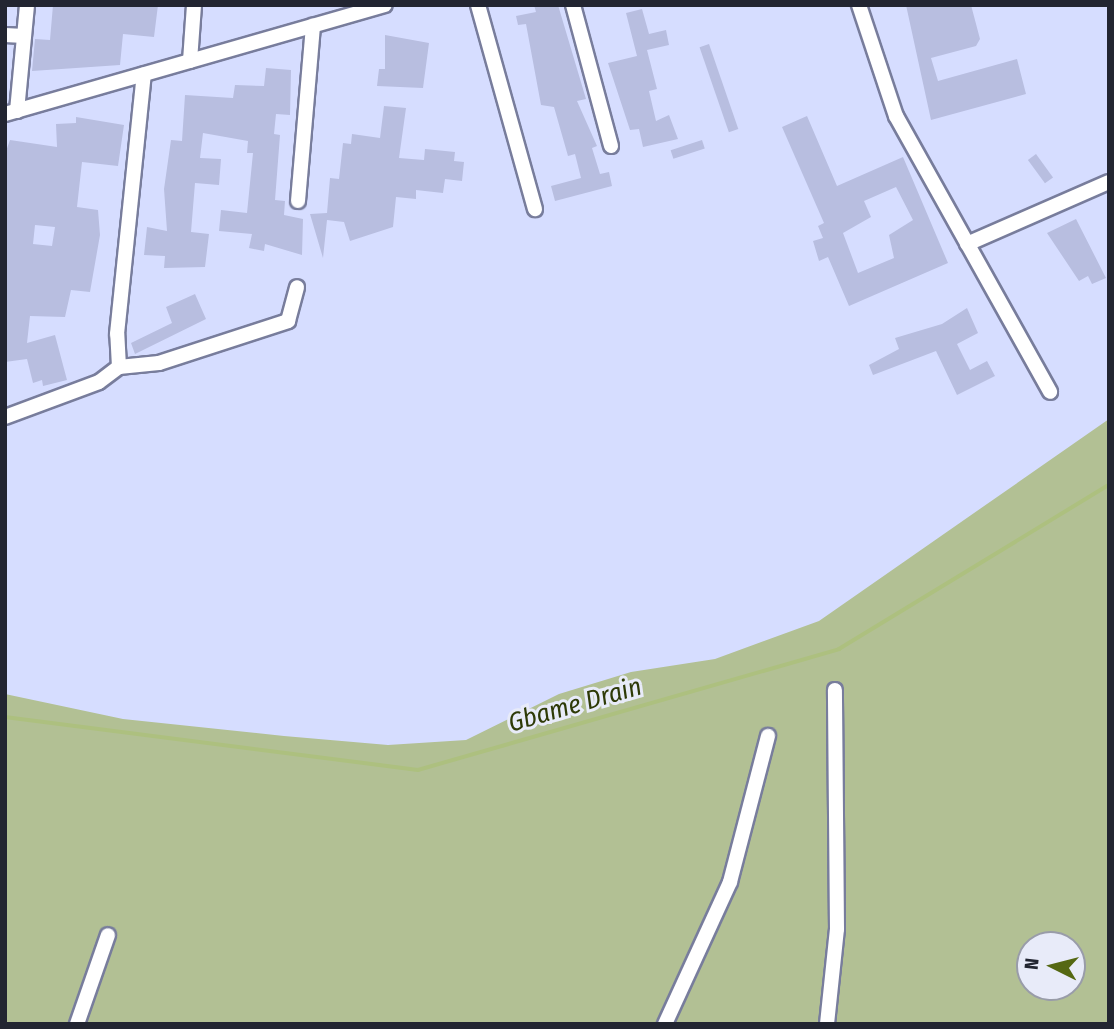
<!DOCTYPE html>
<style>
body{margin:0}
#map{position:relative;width:1114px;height:1029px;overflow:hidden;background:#d6ddff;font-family:"Fira Sans Condensed",sans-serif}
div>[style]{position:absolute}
.green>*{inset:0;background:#b2c094}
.stream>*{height:3.5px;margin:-1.75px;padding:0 1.75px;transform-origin:1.75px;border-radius:1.75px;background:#adc07f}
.building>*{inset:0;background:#b8bee0;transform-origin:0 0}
.roads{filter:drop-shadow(2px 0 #787d9c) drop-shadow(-2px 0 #787d9c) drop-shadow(0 2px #787d9c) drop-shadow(0 -2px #787d9c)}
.minor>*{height:14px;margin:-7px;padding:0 7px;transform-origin:7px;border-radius:7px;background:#fff}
span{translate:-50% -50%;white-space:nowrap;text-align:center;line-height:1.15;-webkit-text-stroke:6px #e8ebf9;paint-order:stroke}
.water-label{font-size:26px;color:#2e3a07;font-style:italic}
.frame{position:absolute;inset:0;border:7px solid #222531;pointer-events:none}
.north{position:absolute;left:1016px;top:931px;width:70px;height:70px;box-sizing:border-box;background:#e8ebf9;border:2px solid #999ca9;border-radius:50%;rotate:276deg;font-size:19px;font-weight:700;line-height:28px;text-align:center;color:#222531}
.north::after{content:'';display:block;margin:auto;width:24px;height:32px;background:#556813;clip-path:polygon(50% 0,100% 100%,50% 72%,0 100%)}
</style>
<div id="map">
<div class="green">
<div style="clip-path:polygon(evenodd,1109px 419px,1109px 1024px,5px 1024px,5px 694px,123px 719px,284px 736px,388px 745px,466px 740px,559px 694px,631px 672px,715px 659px,819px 621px,1109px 419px,1030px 945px,1072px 945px,1072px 987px,1030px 987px,1030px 945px)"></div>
</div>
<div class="stream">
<div style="left:5px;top:717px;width:416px;rotate:7.3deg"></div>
<div style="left:418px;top:770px;width:438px;rotate:-16deg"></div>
<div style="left:839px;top:649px;width:316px;rotate:-31.3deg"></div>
</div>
<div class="building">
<div style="clip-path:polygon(53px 5px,158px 5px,154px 37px,123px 34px,120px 65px,32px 71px,35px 39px,50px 40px)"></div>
<div style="clip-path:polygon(534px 5px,558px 5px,586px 99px,577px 101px,597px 146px,592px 148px,600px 174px,609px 172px,612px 186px,555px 201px,551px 186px,581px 178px,575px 154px,568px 156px,554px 107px,541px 105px,526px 24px,518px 25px,516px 16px,536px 12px)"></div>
<div style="clip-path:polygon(906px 5px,971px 5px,980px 39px,976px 46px,931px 58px,938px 81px,1017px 59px,1026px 94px,931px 120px)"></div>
<div style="clip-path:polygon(642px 9px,649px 34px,666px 30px,669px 45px,647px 50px,657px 89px,649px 91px,656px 121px,669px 115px,678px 139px,643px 147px,639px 129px,630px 130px,608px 63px,637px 56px,626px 13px)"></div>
<div style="clip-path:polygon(385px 35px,429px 43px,423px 88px,377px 86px,379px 69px,385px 69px)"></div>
<div style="left:709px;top:44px;width:90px;height:10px;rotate:71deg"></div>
<div style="clip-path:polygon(266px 68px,291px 70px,290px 115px,276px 114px,274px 134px,280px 135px,275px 200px,285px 201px,284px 215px,303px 219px,302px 255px,265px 244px,264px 251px,249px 248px,252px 234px,219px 231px,221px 210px,247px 213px,253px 153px,247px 153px,248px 141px,203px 133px,200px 158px,221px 159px,219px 185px,195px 183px,191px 232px,209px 234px,205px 267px,164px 268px,165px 256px,144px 255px,147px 227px,167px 231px,164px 189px,171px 140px,182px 141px,185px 95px,233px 98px,235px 85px,264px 86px)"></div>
<div style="clip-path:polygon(384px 106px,406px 108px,399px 158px,424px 160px,425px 149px,455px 152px,454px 161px,464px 162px,462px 181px,445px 179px,443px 193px,416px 190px,416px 199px,396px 197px,393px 227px,350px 241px,344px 222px,327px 220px,323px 258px,310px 214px,327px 213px,330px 178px,339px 179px,343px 143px,351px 144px,352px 134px,380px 138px)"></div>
<div style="clip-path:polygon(evenodd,807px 116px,837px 186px,903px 157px,948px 263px,849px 306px,828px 257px,819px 261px,813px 241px,823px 238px,818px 226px,824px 223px,782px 127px,807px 116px,896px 187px,913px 220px,889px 235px,894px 258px,858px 273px,843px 233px,871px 217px,864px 201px,896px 187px)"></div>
<div style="clip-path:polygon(evenodd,76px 117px,124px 125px,118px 166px,82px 162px,77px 207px,98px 210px,100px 235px,90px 292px,71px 290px,65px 317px,30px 316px,27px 343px,55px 335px,67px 380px,43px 386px,42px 380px,33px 383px,27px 359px,5px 362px,5px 154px,10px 140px,57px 147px,56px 124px,76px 123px,76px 117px,35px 225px,55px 227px,52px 246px,33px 244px,35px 225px)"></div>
<div style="left:702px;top:140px;width:9px;height:33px;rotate:72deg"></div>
<div style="left:1036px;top:154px;width:29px;height:10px;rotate:54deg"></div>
<div style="clip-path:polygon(1076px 219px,1106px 278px,1092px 284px,1088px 276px,1079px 281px,1047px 233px)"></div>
<div style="clip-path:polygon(195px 294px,206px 319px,135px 354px,131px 343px,172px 323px,166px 307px)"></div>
<div style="clip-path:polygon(967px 308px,978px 333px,957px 344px,970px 370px,987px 361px,995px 376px,957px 395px,936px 351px,873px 375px,869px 365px,899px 349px,895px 338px,942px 324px)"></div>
</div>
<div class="roads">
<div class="minor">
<div style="left:478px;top:5px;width:212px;rotate:74.4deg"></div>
<div style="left:573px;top:5px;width:146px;rotate:74.9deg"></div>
<div style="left:859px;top:5px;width:117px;rotate:71.6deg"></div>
<div style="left:896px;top:116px;width:316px;rotate:60.8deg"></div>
<div style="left:5px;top:35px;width:19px;rotate:3deg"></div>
<div style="left:190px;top:61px;width:56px;rotate:-85.9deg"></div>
<div style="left:17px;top:111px;width:106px;rotate:-84.6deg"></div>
<div style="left:5px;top:114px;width:395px;rotate:-16deg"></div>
<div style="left:298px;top:201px;width:176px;rotate:-85.1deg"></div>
<div style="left:967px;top:244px;width:155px;rotate:-23.6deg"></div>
<div style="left:119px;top:367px;width:40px;rotate:-5.7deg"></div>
<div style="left:159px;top:363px;width:136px;rotate:-18deg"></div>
<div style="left:288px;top:321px;width:35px;rotate:-75deg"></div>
<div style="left:5px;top:417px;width:100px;rotate:-20.4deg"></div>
<div style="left:99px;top:382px;width:25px;rotate:-37deg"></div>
<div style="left:119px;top:367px;width:33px;rotate:-93deg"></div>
<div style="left:117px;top:334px;width:261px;rotate:-84.1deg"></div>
<div style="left:77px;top:1024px;width:94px;rotate:-70.8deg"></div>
<div style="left:665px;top:1024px;width:156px;rotate:-65.4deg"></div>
<div style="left:730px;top:882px;width:151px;rotate:-75.4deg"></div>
<div style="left:827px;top:1024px;width:96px;rotate:-84deg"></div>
<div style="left:837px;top:929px;width:239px;rotate:-90.5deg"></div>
</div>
</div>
<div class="water-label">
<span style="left:575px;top:705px;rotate:-16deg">Gbame Drain</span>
</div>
<div class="frame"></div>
<div class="north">N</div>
</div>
